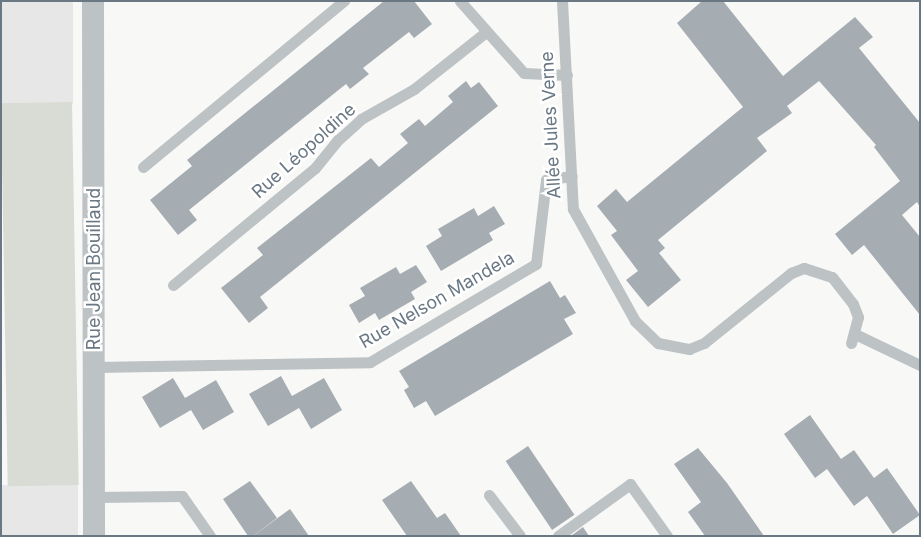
<!DOCTYPE html>
<meta charset="utf-8">
<style>
body{margin:0}
#map{position:relative;width:921px;height:537px;overflow:hidden;background:#f8f8f6;font-family:Inter,sans-serif}
div>[style]{position:absolute}
.built>*{inset:0;background:#e6e7e6;transform-origin:0 0}
.green>*{inset:0;background:#d8dcd5;transform-origin:0 0}
.building>*{inset:0;background:#a5adb2;transform-origin:0 0}
.lane>*{height:11px;margin:-5.5px;padding:0 5.5px;transform-origin:5.5px;border-radius:5.5px;background:#bdc2c5}
.street>*{height:22px;margin:-11px;padding:0 11px;transform-origin:11px;border-radius:11px;background:#bdc2c5}
span{translate:-50% -50%;white-space:nowrap;text-align:center;line-height:1.15;-webkit-text-stroke:5px #fff;paint-order:stroke}
.street-label{font-size:18px;color:#6a7884}
.frame{position:absolute;inset:0;border:2px solid #6a7884;pointer-events:none}
</style>
<div id="map">
<div class="built">
<div style="left:1px;top:1px;width:72px;height:103px"></div>
<div style="left:1px;top:485px;width:77px;height:51px"></div>
</div>
<div class="green">
<div style="left:72px;top:102px;width:383px;height:71px;rotate:89deg"></div>
</div>
<div class="building">
<div style="clip-path:polygon(384px 1px,414px 1px,432px 24px,414px 38px,409px 32px,363px 68px,369px 74px,350px 89px,346px 84px,189px 210px,197px 220px,178px 235px,150px 200px,192px 166px,187px 160px)"></div>
<div style="clip-path:polygon(702px 1px,723px 1px,783px 76px,855px 17px,873px 37px,859px 48px,920px 123px,920px 207px,917px 202px,902px 215px,920px 237px,920px 315px,864px 245px,852px 255px,835px 234px,900px 181px,874px 147px,876px 145px,819px 81px,787px 106px,792px 113px,757px 138px,767px 151px,658px 240px,665px 248px,659px 253px,681px 280px,648px 307px,626px 280px,638px 271px,611px 235px,617px 231px,597px 206px,616px 189px,627px 202px,743px 107px,677px 23px)"></div>
<div style="clip-path:polygon(466px 81px,471px 88px,479px 82px,498px 106px,260px 297px,268px 308px,249px 323px,221px 288px,263px 255px,257px 248px,371px 158px,379px 167px,408px 143px,400px 134px,419px 119px,425px 126px,453px 102px,448px 96px)"></div>
<div style="clip-path:polygon(494px 206px,505px 224px,489px 233px,493px 240px,441px 271px,426px 246px,442px 236px,438px 229px,474px 208px,478px 216px)"></div>
<div style="clip-path:polygon(416px 265px,427px 282px,411px 292px,415px 299px,379px 320px,375px 313px,359px 323px,349px 305px,365px 296px,360px 288px,396px 267px,400px 274px)"></div>
<div style="clip-path:polygon(550px 281px,560px 298px,565px 295px,576px 313px,564px 319px,573px 334px,435px 416px,426px 401px,414px 408px,404px 390px,409px 387px,399px 371px)"></div>
<div style="clip-path:polygon(281px 376px,292px 396px,324px 378px,342px 410px,311px 429px,299px 408px,268px 426px,249px 394px)"></div>
<div style="clip-path:polygon(173px 378px,185px 398px,216px 380px,234px 412px,203px 430px,191px 410px,160px 428px,142px 397px)"></div>
<div style="clip-path:polygon(810px 415px,841px 459px,854px 450px,874px 478px,887px 468px,920px 515px,893px 534px,867px 496px,854px 506px,827px 469px,815px 478px,784px 434px)"></div>
<div style="left:528px;top:446px;width:83px;height:27px;rotate:56deg"></div>
<div style="clip-path:polygon(698px 448px,727px 483px,764px 536px,705px 536px,688px 512px,701px 502px,674px 464px)"></div>
<div style="clip-path:polygon(250px 481px,277px 518px,253px 536px,248px 536px,223px 499px)"></div>
<div style="clip-path:polygon(411px 481px,437px 518px,445px 513px,461px 536px,407px 536px,382px 500px)"></div>
<div style="clip-path:polygon(290px 509px,309px 536px,253px 536px)"></div>
<div style="clip-path:polygon(583px 527px,589px 536px,571px 536px)"></div>
</div>
<div class="lane">
<div style="left:460px;top:1px;width:96px;rotate:48.4deg"></div>
<div style="left:524px;top:73px;width:43px;rotate:2.7deg"></div>
<div style="left:562px;top:1px;width:208px;rotate:87deg"></div>
<div style="left:573px;top:209px;width:128px;rotate:61deg"></div>
<div style="left:635px;top:321px;width:32px;rotate:44deg"></div>
<div style="left:658px;top:343px;width:32px;rotate:11deg"></div>
<div style="left:689px;top:349px;width:16px;rotate:-22deg"></div>
<div style="left:704px;top:343px;width:112px;rotate:-38.8deg"></div>
<div style="left:791px;top:273px;width:14px;rotate:-21deg"></div>
<div style="left:804px;top:268px;width:29px;rotate:18deg"></div>
<div style="left:832px;top:277px;width:34px;rotate:52deg"></div>
<div style="left:853px;top:304px;width:14px;rotate:69deg"></div>
<div style="left:858px;top:317px;width:27px;rotate:105deg"></div>
<div style="left:143px;top:167px;width:261px;rotate:-39.6deg"></div>
<div style="left:173px;top:285px;width:184px;rotate:-39.5deg"></div>
<div style="left:315px;top:168px;width:36px;rotate:-51deg"></div>
<div style="left:338px;top:140px;width:31px;rotate:-42deg"></div>
<div style="left:361px;top:119px;width:61px;rotate:-29.5deg"></div>
<div style="left:414px;top:89px;width:92px;rotate:-38.4deg"></div>
<div style="left:855px;top:334px;width:72px;rotate:25.5deg"></div>
<div style="left:95px;top:367px;width:275px;rotate:-1deg"></div>
<div style="left:370px;top:362px;width:193px;rotate:-30.6deg"></div>
<div style="left:536px;top:264px;width:85px;rotate:-83.2deg"></div>
<div style="left:546px;top:180px;width:26px;rotate:-9deg"></div>
<div style="left:489px;top:495px;width:51px;rotate:52.9deg"></div>
<div style="left:94px;top:497px;width:88px;rotate:-0.7deg"></div>
<div style="left:182px;top:496px;width:49px;rotate:55deg"></div>
<div style="left:558px;top:536px;width:89px;rotate:-35.8deg"></div>
<div style="left:630px;top:484px;width:64px;rotate:54.6deg"></div>
</div>
<div class="street">
<div style="left:93px;top:1px;width:535px;rotate:89.89deg"></div>
</div>
<div class="street-label">
<span style="left:551px;top:125px;rotate:-93deg">Allée Jules Verne</span>
<span style="left:304px;top:151px;rotate:-42deg">Rue Léopoldine</span>
<span style="left:94px;top:269px;rotate:-90deg">Rue Jean Bouillaud</span>
<span style="left:437px;top:300px;rotate:-30deg">Rue Nelson Mandela</span>
</div>
<div class="frame"></div>
</div>
